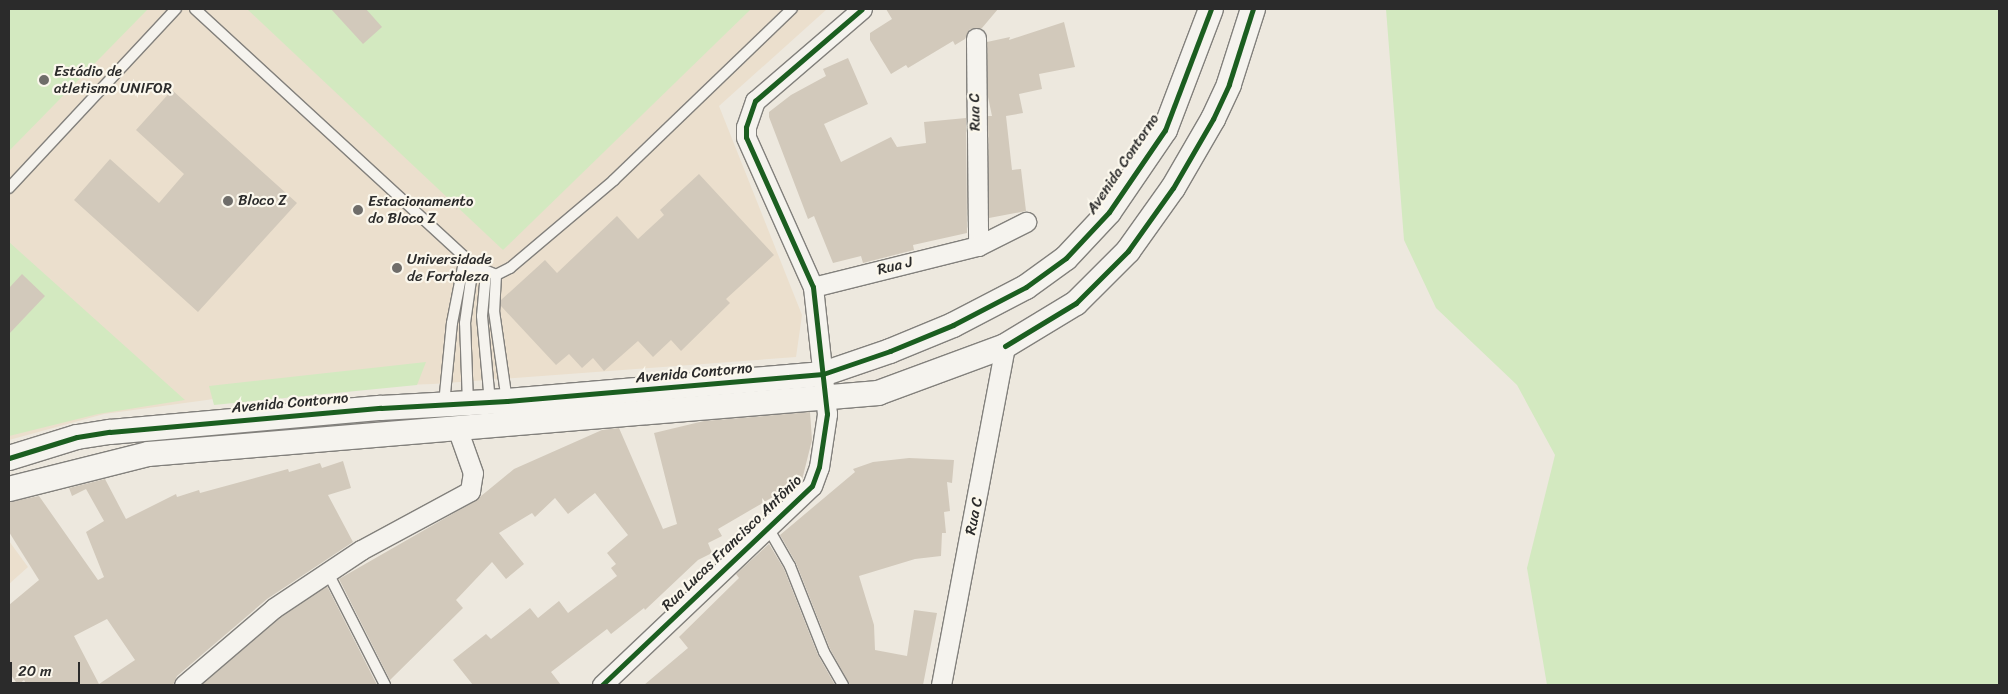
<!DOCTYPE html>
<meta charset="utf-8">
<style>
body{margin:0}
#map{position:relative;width:2008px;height:694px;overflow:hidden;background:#ede8de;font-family:Sriracha,sans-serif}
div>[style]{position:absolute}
.built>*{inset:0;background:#ebdfcd}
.green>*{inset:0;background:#d3e9c0}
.building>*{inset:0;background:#d2c9bb}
.roads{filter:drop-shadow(1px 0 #82807c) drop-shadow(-1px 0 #82807c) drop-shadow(0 1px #82807c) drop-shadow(0 -1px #82807c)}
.service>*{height:10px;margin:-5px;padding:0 5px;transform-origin:5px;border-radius:5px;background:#f5f3ee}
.minor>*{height:19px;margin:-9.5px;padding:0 9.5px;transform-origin:9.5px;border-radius:9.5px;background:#f5f3ee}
.tertiary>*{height:24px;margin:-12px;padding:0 12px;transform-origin:12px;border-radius:12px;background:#f5f3ee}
.cycleway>*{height:5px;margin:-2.5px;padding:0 2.5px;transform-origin:2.5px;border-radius:2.5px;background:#1b5e20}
.dots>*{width:14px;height:14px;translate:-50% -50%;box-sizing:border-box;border:2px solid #fbf7ec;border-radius:50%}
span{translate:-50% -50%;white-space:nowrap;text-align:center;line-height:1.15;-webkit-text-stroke:4.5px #fbf7ec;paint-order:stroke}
.poi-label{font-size:15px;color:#2b2b2b}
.left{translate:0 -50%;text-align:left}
.street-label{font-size:15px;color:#2b2b2b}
.frame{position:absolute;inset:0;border:10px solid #2b2b2b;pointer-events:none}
.scale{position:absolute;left:10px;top:662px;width:70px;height:22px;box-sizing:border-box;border:2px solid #2b2b2b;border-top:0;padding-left:6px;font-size:15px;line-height:18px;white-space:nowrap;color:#2b2b2b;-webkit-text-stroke:4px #fbf7ec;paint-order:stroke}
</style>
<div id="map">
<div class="built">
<div style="clip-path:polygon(9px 9px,827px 9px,719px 106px,802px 315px,796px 357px,433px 384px,288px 389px,104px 414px,9px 440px)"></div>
<div style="clip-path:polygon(9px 541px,28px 567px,9px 584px)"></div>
</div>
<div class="green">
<div style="clip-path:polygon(9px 9px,148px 9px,9px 151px)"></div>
<div style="clip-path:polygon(247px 9px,751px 9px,503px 250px)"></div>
<div style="clip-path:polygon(1386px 9px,1999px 9px,1999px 685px,1547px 685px,1527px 568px,1555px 455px,1517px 385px,1436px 308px,1404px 240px)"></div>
<div style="clip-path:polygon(9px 242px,185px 400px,98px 414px,9px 436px)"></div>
<div style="clip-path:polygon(426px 362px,417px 385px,214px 405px,209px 386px)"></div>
</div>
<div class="building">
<div style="clip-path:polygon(331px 9px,366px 9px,382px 27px,363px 44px)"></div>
<div style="clip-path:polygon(886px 9px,998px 9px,982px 28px,970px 29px,965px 39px,955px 45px,953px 41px,908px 68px,906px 65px,891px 74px,870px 40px,870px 33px,892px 19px)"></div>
<div style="clip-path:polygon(1064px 22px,1075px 67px,1039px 74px,1042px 89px,1019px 94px,1023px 113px,1006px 116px,1012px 170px,1021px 169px,1026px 211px,989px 218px,988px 116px,992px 116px,988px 97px,987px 42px,1010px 37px,1009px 40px)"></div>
<div style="clip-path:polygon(848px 58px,868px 104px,824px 124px,841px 162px,891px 137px,897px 147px,926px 143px,924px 122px,966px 118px,967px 233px,913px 245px,914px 250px,863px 263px,861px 256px,833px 263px,814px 216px,808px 219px,769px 117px,769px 112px,791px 95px,826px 76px,823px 69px)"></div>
<div style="clip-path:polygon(172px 90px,297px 203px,198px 312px,74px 200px,110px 159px,159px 203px,184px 174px,136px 130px)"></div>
<div style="clip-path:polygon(699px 174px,774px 255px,726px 299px,730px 303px,681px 351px,671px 340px,653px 357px,638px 341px,604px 371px,593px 358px,582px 368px,569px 354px,556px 365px,501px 306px,501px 300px,545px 260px,557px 273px,617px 216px,638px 239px,664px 215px,660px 210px)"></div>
<div style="clip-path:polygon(22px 274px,45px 296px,9px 334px,9px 288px)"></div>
<div style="clip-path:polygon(810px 412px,812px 440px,802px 480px,718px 529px,722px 536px,708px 543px,712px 553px,698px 560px,645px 610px,644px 608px,611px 634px,607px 629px,551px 672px,561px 685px,473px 685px,453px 660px,486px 634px,491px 639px,530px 608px,538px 618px,559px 601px,568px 613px,617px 576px,611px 568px,616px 564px,607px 553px,628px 535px,595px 493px,568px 514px,555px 498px,535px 517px,532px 513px,499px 533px,524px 564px,506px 579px,492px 562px,456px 600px,463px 608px,390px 680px,339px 579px,475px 501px,514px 469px,602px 430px,619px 428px,663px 529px,677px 524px,654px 433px,704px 421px)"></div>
<div style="clip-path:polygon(909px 458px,954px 460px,952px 483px,947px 482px,950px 511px,944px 512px,946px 533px,942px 533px,941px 556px,915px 559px,859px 576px,874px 625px,875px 650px,907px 656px,914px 610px,937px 613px,923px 685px,850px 685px,830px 649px,796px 563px,780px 535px,855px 472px,853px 469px,873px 462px)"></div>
<div style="clip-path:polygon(evenodd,343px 461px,351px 488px,328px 495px,353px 542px,267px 599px,177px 676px,173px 685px,27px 685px,24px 680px,18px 685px,9px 672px,9px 605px,39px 580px,9px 532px,9px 502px,39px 496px,98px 580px,104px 577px,86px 532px,104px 521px,86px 489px,72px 496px,69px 488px,105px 479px,126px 519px,176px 494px,177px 497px,199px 490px,200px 493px,288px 469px,289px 472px,320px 463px,322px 468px,343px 461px,107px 619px,135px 660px,99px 684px,74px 636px,107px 619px)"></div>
<div style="clip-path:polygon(769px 544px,784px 569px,818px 655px,835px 685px,644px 685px,688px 648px,679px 637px,739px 578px,736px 574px)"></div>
<div style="clip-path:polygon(327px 586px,377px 685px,201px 685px,281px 617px)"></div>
</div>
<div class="roads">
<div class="service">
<div style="left:195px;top:9px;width:378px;rotate:42.6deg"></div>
<div style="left:473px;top:265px;width:25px;rotate:23deg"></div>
<div style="left:496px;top:275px;width:16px;rotate:-27deg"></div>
<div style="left:510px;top:268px;width:136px;rotate:-40.2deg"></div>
<div style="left:614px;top:180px;width:247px;rotate:-43.9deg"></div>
<div style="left:9px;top:188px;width:245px;rotate:-47deg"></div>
<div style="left:486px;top:273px;width:43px;rotate:95.3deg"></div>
<div style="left:482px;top:316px;width:86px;rotate:84.7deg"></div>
<div style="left:496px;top:275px;width:36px;rotate:93deg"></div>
<div style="left:494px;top:311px;width:91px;rotate:81.8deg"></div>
<div style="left:468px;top:403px;width:80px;rotate:-92.1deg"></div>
<div style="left:465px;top:323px;width:59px;rotate:-82.1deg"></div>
<div style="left:444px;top:404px;width:81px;rotate:-84.4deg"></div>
<div style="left:452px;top:323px;width:67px;rotate:-78.9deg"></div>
<div style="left:767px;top:526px;width:46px;rotate:60.1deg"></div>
<div style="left:790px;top:566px;width:92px;rotate:68.4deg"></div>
<div style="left:824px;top:652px;width:38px;rotate:60deg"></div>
<div style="left:328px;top:573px;width:126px;rotate:63deg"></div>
</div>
<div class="minor">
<div style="left:976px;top:38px;width:208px;rotate:89.4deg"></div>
<div style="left:813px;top:287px;width:170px;rotate:-14deg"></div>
<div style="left:978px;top:246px;width:54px;rotate:-26.6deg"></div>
<div style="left:184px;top:685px;width:118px;rotate:-40.5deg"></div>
<div style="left:274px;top:608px;width:105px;rotate:-33.7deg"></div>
<div style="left:361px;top:550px;width:124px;rotate:-28.4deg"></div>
<div style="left:470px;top:491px;width:18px;rotate:-81deg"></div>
<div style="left:473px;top:473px;width:48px;rotate:-109.6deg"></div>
<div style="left:602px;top:685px;width:289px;rotate:-43.5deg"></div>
<div style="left:812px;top:486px;width:20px;rotate:-70deg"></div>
<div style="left:819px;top:467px;width:54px;rotate:-81.4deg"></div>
<div style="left:827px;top:414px;width:128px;rotate:-96.3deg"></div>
<div style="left:813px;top:287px;width:164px;rotate:-114.1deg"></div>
<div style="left:746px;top:137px;width:10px;rotate:-90deg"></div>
<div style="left:746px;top:127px;width:28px;rotate:-71deg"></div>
<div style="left:755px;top:101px;width:141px;rotate:-40.7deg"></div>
<div style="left:941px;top:685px;width:345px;rotate:-79.3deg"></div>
</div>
<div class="tertiary">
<div style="left:9px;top:458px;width:71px;rotate:-17.2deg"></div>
<div style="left:77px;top:437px;width:33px;rotate:-9deg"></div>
<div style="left:110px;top:432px;width:272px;rotate:-5.1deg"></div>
<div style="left:381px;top:408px;width:126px;rotate:-3.2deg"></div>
<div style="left:507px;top:401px;width:317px;rotate:-4.9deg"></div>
<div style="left:823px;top:374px;width:71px;rotate:-18.9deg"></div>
<div style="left:890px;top:351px;width:68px;rotate:-22.4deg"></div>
<div style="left:953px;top:325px;width:82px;rotate:-27.5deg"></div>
<div style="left:1026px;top:287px;width:49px;rotate:-35.9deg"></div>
<div style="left:1066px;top:258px;width:63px;rotate:-46.9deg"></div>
<div style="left:1109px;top:212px;width:99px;rotate:-55.7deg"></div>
<div style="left:1165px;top:130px;width:129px;rotate:-69.2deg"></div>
<div style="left:9px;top:489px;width:143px;rotate:-14.1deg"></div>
<div style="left:148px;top:454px;width:733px;rotate:-4.78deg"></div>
<div style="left:878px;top:393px;width:135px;rotate:-20.3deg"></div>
<div style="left:1005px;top:346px;width:83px;rotate:-31.2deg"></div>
<div style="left:1076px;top:303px;width:74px;rotate:-45deg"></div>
<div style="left:1128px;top:251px;width:77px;rotate:-54.5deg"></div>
<div style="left:1173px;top:188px;width:80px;rotate:-59.9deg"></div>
<div style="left:1213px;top:119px;width:38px;rotate:-65deg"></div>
<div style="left:1229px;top:84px;width:79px;rotate:-72.3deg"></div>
</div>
</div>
<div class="cycleway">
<div style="left:1005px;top:346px;width:83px;rotate:-31.2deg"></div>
<div style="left:1076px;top:303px;width:74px;rotate:-45deg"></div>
<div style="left:1128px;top:251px;width:77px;rotate:-54.5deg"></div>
<div style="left:1173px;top:188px;width:80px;rotate:-59.9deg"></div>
<div style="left:1213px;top:119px;width:38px;rotate:-65deg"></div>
<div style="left:1229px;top:84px;width:79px;rotate:-72.3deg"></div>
<div style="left:9px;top:458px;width:71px;rotate:-17.2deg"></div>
<div style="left:77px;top:437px;width:33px;rotate:-9deg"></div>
<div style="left:110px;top:432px;width:272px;rotate:-5.1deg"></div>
<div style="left:381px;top:408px;width:126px;rotate:-3.2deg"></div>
<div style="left:507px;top:401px;width:317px;rotate:-4.9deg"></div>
<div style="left:823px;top:374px;width:71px;rotate:-18.9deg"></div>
<div style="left:890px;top:351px;width:68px;rotate:-22.4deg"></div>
<div style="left:953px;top:325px;width:82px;rotate:-27.5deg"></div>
<div style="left:1026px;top:287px;width:49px;rotate:-35.9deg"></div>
<div style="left:1066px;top:258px;width:63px;rotate:-46.9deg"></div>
<div style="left:1109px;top:212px;width:99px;rotate:-55.7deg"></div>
<div style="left:1165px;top:130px;width:129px;rotate:-69.2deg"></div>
<div style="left:602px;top:685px;width:289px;rotate:-43.5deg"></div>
<div style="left:812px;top:486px;width:20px;rotate:-70deg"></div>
<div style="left:819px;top:467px;width:54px;rotate:-81.4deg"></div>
<div style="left:827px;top:414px;width:128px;rotate:-96.3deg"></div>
<div style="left:813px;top:287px;width:164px;rotate:-114.1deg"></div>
<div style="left:746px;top:137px;width:10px;rotate:-90deg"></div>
<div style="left:746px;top:127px;width:28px;rotate:-71deg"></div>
<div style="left:755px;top:101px;width:141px;rotate:-40.7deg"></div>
</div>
<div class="dots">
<div style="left:44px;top:80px;background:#6f6d6a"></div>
<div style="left:228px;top:201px;background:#6f6d6a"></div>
<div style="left:358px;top:210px;background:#6f6d6a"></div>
<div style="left:397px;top:268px;background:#6f6d6a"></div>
</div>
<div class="poi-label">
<span class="left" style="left:54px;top:80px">Estádio de<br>atletismo UNIFOR</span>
<span class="left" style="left:238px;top:201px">Bloco Z</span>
<span class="left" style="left:368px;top:210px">Estacionamento<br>do Bloco Z</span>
<span class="left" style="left:407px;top:268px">Universidade<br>de Fortaleza</span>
</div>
<div class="street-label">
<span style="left:975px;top:112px;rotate:-91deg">Rua C</span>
<span style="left:1123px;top:164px;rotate:-56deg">Avenida Contorno</span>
<span style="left:895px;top:266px;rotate:-14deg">Rua J</span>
<span style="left:694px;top:373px;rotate:-5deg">Avenida Contorno</span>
<span style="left:290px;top:403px;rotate:-5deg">Avenida Contorno</span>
<span style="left:974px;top:516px;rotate:-79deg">Rua C</span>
<span style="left:732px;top:543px;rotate:-44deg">Rua Lucas Francisco Antônio</span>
</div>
<div class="frame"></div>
<div class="scale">20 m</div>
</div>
